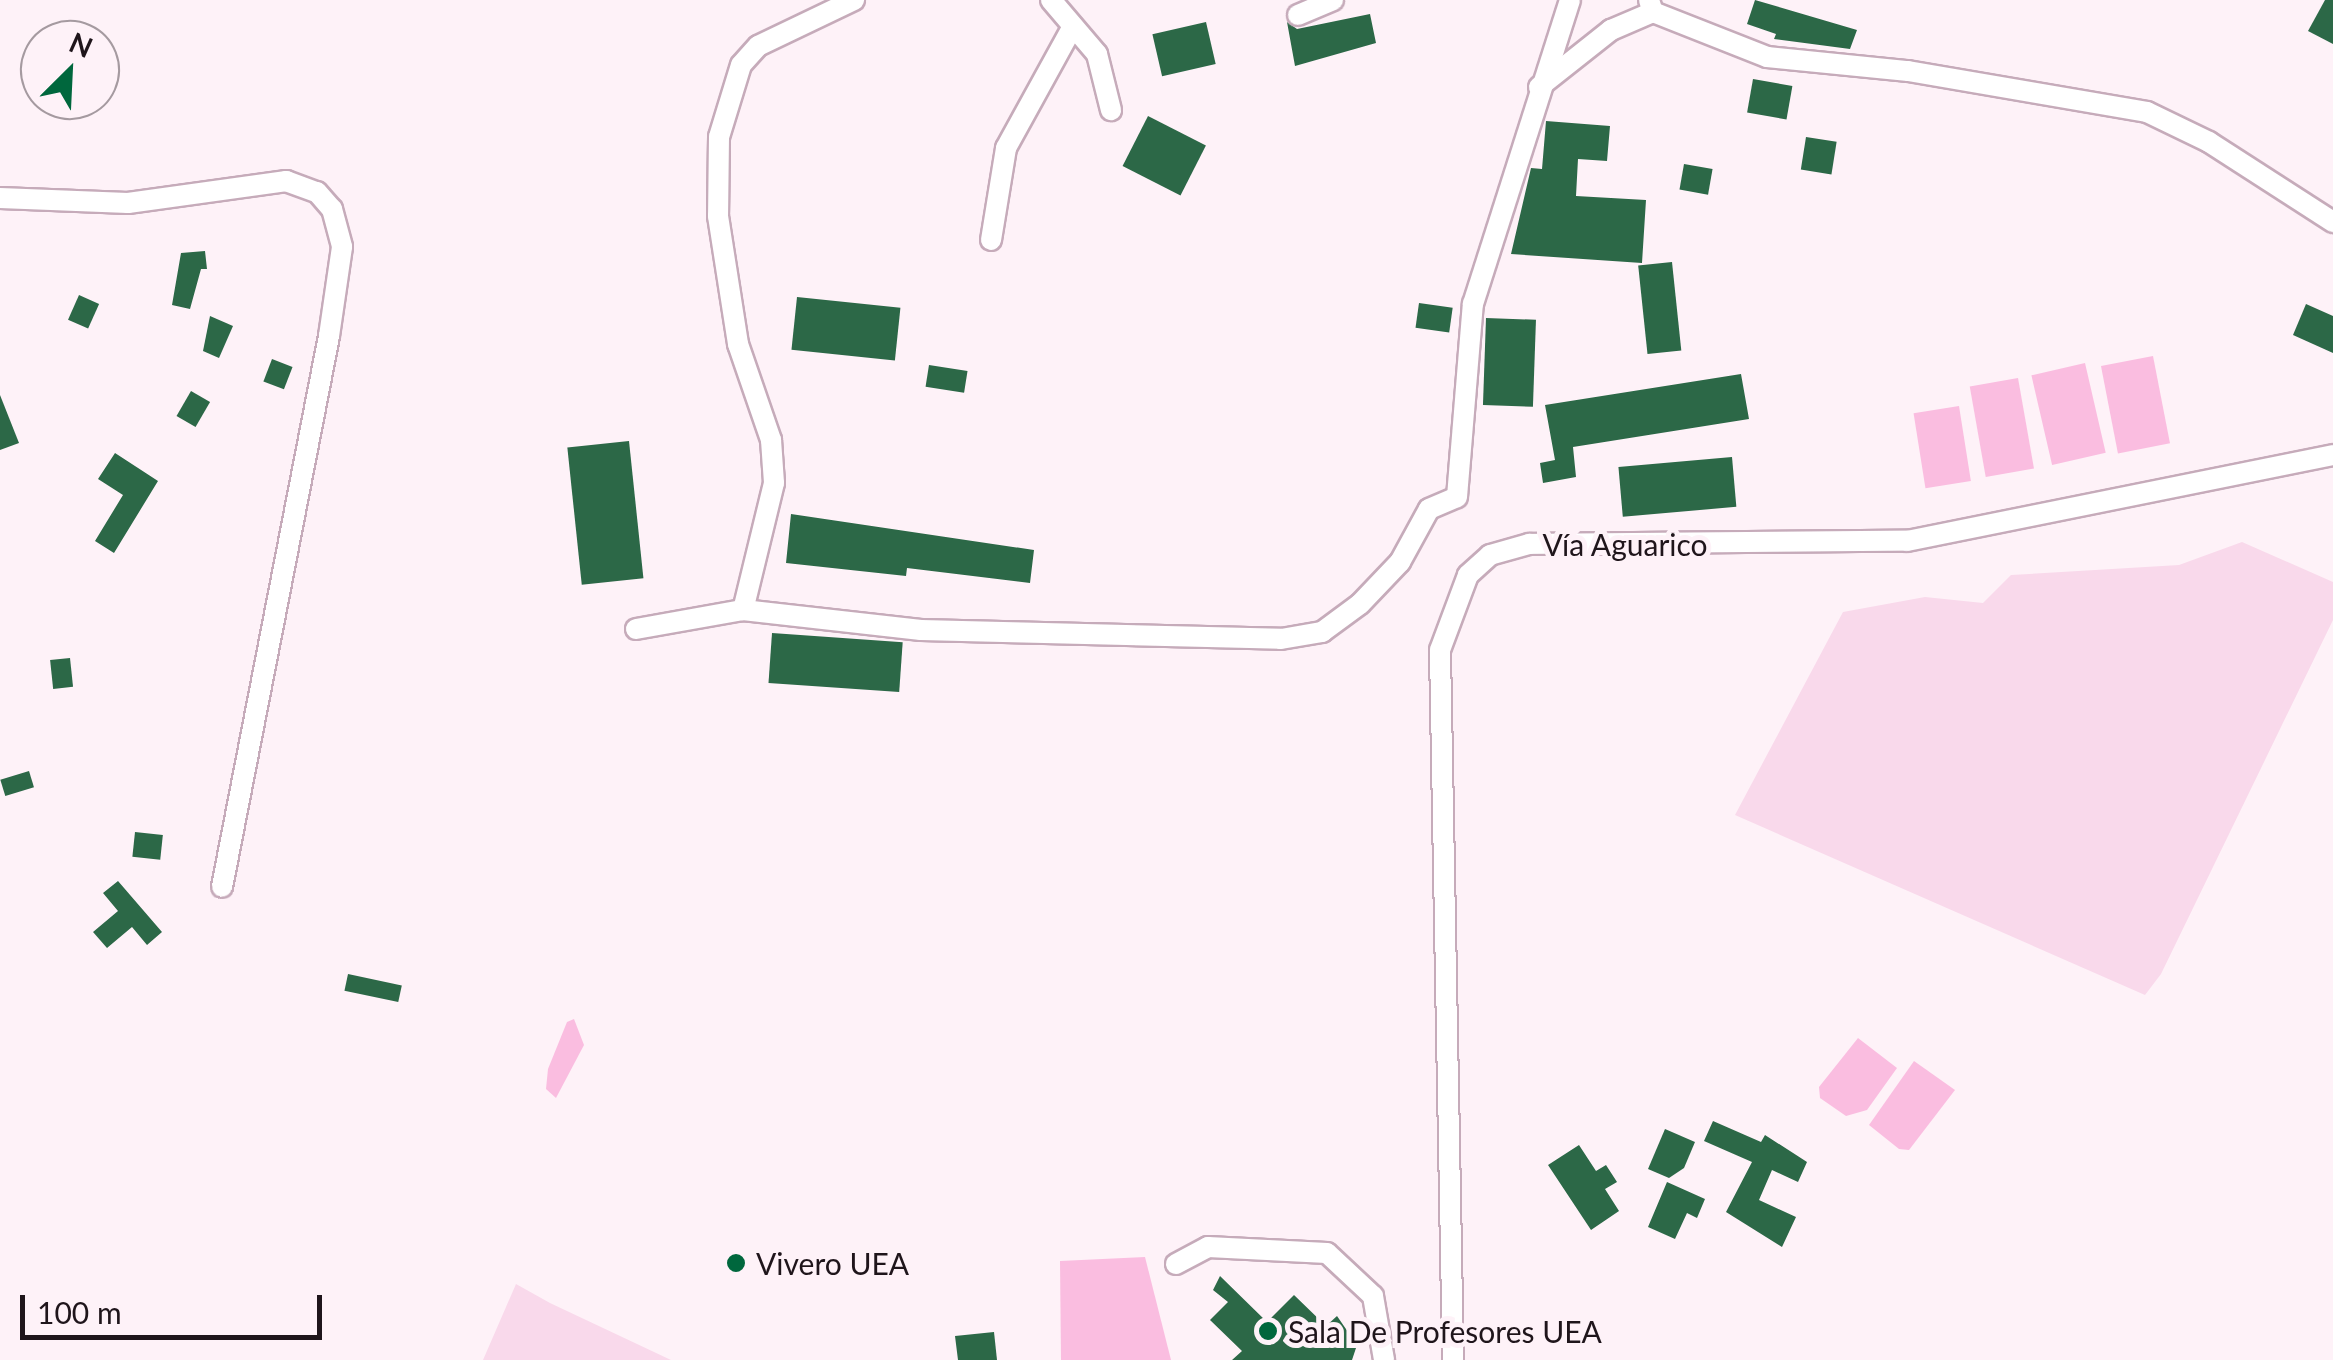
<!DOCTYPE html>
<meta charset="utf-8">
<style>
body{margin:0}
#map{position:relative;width:2333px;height:1360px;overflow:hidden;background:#fef2f8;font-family:Lato,sans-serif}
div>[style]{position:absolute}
.green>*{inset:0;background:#f9d9eb}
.water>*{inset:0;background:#fabde0;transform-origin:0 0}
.building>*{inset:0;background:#2c6847;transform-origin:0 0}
.roads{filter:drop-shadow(2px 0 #c6abba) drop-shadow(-2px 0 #c6abba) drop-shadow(0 2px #c6abba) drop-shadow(0 -2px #c6abba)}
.minor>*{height:20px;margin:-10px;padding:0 10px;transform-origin:10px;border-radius:10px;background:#fff}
.dots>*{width:28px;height:28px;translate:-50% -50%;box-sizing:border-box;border:5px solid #fef2f8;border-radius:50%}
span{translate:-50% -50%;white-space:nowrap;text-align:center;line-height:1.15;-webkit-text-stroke:10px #fef2f8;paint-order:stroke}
.street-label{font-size:30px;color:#1f151b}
.poi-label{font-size:30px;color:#1f151b}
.left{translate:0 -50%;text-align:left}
.north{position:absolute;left:20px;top:20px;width:100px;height:100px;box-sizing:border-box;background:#fef2f8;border:2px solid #a59aa0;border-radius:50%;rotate:24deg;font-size:28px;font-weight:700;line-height:40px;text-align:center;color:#1f151b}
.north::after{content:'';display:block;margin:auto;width:35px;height:45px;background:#00673d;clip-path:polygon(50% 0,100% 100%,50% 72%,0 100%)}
.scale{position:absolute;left:20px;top:1295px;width:302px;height:45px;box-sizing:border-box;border:5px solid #1f151b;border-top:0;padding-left:12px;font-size:30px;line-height:35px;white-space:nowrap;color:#1f151b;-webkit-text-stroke:8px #fef2f8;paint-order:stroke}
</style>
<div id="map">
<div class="green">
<div style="clip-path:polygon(2242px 542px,2333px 582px,2333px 620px,2161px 974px,2145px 995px,1735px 815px,1843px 612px,1925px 597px,1983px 603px,2011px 575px,2179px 565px)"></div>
<div style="clip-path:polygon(516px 1284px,550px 1303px,671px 1360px,483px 1360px)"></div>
</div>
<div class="water">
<div style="left:2153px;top:356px;width:89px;height:53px;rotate:79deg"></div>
<div style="left:2085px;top:363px;width:92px;height:55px;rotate:77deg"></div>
<div style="left:2018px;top:378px;width:92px;height:49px;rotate:80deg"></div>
<div style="left:1959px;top:406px;width:76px;height:46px;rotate:81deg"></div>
<div style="clip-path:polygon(574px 1019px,584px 1045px,556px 1098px,546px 1089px,548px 1069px,567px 1022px)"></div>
<div style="clip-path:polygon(1858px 1038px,1897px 1068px,1867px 1110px,1846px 1116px,1820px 1098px,1819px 1087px)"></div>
<div style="clip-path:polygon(1914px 1061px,1955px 1090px,1909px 1150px,1899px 1149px,1869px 1125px)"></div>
<div style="clip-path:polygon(1145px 1257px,1171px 1360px,1061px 1360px,1060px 1261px)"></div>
</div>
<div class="building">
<div style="clip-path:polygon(1755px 0,1857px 30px,1850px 49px,1774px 39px,1776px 34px,1747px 24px)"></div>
<div style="clip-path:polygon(2325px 0,2333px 0,2333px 44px,2308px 31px)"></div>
<div style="clip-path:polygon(1370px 14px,1376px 43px,1295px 66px,1287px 22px,1297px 29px)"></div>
<div style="left:1206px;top:22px;width:43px;height:55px;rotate:77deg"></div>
<div style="left:1753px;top:79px;width:40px;height:34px;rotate:10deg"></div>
<div style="left:1148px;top:116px;width:65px;height:56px;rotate:27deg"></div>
<div style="clip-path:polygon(1546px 121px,1610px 126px,1607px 161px,1578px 159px,1576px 196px,1646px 200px,1642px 263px,1511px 254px,1531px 168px,1542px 169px)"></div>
<div style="left:1806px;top:137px;width:31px;height:33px;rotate:9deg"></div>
<div style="left:1684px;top:164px;width:29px;height:26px;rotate:10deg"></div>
<div style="clip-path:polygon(205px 251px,207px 269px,201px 269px,190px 309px,172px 305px,181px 253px)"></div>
<div style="left:1672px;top:262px;width:89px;height:34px;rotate:84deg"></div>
<div style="left:79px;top:295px;width:22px;height:27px;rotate:24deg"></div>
<div style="left:797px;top:297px;width:104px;height:53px;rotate:6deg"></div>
<div style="left:1419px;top:303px;width:34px;height:25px;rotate:8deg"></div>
<div style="clip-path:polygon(2306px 304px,2333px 316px,2333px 353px,2293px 335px)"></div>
<div style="clip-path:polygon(210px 316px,233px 326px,219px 358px,203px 351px)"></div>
<div style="left:1486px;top:318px;width:50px;height:87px;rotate:2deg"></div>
<div style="left:272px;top:359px;width:22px;height:24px;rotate:21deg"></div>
<div style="left:929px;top:365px;width:39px;height:22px;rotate:9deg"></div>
<div style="clip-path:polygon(1741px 374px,1749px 419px,1573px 447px,1576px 477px,1543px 483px,1540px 463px,1555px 460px,1545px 405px)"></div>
<div style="left:191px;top:391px;width:22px;height:29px;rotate:30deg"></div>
<div style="clip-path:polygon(0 395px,19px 443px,0 450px)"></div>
<div style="left:629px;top:441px;width:138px;height:62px;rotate:84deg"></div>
<div style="clip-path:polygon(115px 453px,158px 481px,114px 553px,95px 541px,123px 495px,98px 479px)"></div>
<div style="left:1732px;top:457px;width:50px;height:114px;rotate:85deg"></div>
<div style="clip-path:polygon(791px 514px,1034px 550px,1030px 583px,907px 568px,906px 576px,786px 563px)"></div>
<div style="left:772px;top:633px;width:131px;height:50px;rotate:4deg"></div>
<div style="left:70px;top:658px;width:29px;height:20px;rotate:84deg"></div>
<div style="left:29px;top:771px;width:17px;height:30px;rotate:73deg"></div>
<div style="left:135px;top:832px;width:28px;height:25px;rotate:6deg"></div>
<div style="clip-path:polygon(118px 881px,162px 932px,147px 945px,132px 927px,107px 948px,93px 932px,118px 911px,103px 893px)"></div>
<div style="left:348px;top:974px;width:55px;height:17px;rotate:12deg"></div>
<div style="clip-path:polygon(1713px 1121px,1761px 1142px,1765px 1135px,1807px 1162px,1798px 1182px,1772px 1170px,1759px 1200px,1796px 1217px,1782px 1247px,1726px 1212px,1752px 1162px,1704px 1141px)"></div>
<div style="clip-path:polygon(1665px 1129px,1695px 1142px,1684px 1168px,1669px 1178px,1648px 1169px)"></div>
<div style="clip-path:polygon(1579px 1145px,1596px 1171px,1606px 1165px,1617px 1182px,1605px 1189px,1619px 1211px,1591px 1230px,1548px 1165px)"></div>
<div style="clip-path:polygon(1667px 1182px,1705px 1199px,1697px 1218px,1687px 1213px,1675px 1239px,1648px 1227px)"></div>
<div style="clip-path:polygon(1220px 1276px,1267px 1322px,1294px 1295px,1326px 1326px,1337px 1316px,1357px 1345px,1352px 1360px,1232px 1360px,1242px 1351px,1210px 1320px,1228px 1302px,1213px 1290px)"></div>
<div style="clip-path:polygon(994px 1332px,997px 1360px,958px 1360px,955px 1336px)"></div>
</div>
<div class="roads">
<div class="minor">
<div style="left:854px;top:0;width:106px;rotate:154.4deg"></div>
<div style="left:758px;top:46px;width:25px;rotate:132deg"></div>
<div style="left:741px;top:65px;width:75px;rotate:107deg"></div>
<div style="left:719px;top:137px;width:79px;rotate:90.7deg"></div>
<div style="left:718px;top:216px;width:130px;rotate:81.1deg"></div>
<div style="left:738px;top:344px;width:102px;rotate:71deg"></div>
<div style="left:771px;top:440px;width:43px;rotate:86deg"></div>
<div style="left:774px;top:483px;width:131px;rotate:103.7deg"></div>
<div style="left:743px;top:610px;width:179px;rotate:6.4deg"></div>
<div style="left:921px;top:630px;width:360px;rotate:1.4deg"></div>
<div style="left:1281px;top:639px;width:42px;rotate:-9.7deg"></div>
<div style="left:1322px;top:632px;width:47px;rotate:-36.4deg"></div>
<div style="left:1360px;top:604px;width:58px;rotate:-46.4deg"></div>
<div style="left:1400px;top:562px;width:60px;rotate:-61.3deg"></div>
<div style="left:1429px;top:509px;width:30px;rotate:-23deg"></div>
<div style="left:1457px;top:497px;width:194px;rotate:-85.3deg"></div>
<div style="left:1473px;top:304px;width:319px;rotate:-72.3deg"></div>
<div style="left:1051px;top:0;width:71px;rotate:49.6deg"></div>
<div style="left:1097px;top:54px;width:58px;rotate:76deg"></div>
<div style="left:1649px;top:0;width:13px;rotate:72deg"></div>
<div style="left:1653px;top:12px;width:123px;rotate:21.5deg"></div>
<div style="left:1767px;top:57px;width:142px;rotate:5.7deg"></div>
<div style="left:1908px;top:71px;width:242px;rotate:9.7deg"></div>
<div style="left:2147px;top:112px;width:69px;rotate:25.8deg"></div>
<div style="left:2209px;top:142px;width:148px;rotate:32.8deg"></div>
<div style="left:1298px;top:15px;width:38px;rotate:-23deg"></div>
<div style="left:1539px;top:87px;width:92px;rotate:-38.4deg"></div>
<div style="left:1611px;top:30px;width:46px;rotate:-23.2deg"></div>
<div style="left:0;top:198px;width:128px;rotate:2.2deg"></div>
<div style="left:128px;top:203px;width:160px;rotate:-7.9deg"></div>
<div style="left:286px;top:181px;width:33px;rotate:20deg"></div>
<div style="left:317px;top:192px;width:23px;rotate:49deg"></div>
<div style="left:332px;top:209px;width:39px;rotate:75deg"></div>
<div style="left:342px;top:247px;width:90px;rotate:98.3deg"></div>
<div style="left:329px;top:336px;width:561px;rotate:100.99deg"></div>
<div style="left:991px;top:240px;width:93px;rotate:-80.7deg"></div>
<div style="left:1006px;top:148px;width:139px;rotate:-61.2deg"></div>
<div style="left:636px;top:629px;width:109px;rotate:-10.1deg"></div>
<div style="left:1176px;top:1264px;width:36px;rotate:-28deg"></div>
<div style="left:1208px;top:1247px;width:119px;rotate:2.9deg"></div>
<div style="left:1327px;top:1253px;width:63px;rotate:43.1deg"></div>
<div style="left:1373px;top:1296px;width:65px;rotate:80.2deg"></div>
<div style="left:1453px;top:1360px;width:710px;rotate:-91.05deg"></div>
<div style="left:1440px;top:650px;width:80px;rotate:-69.5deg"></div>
<div style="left:1468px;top:575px;width:30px;rotate:-42deg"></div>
<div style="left:1490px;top:555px;width:41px;rotate:-15.8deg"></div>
<div style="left:1529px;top:544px;width:378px;rotate:-0.5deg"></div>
<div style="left:1907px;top:541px;width:435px;rotate:-11.4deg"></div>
</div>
</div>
<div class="dots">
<div style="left:736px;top:1263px;background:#00673d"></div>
<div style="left:1268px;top:1331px;background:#00673d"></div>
</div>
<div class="street-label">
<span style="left:1625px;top:544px">Vía Aguarico</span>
</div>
<div class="poi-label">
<span class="left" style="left:756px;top:1263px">Vivero UEA</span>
<span class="left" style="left:1288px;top:1331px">Sala De Profesores UEA</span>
</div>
<div class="north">N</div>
<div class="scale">100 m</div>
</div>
